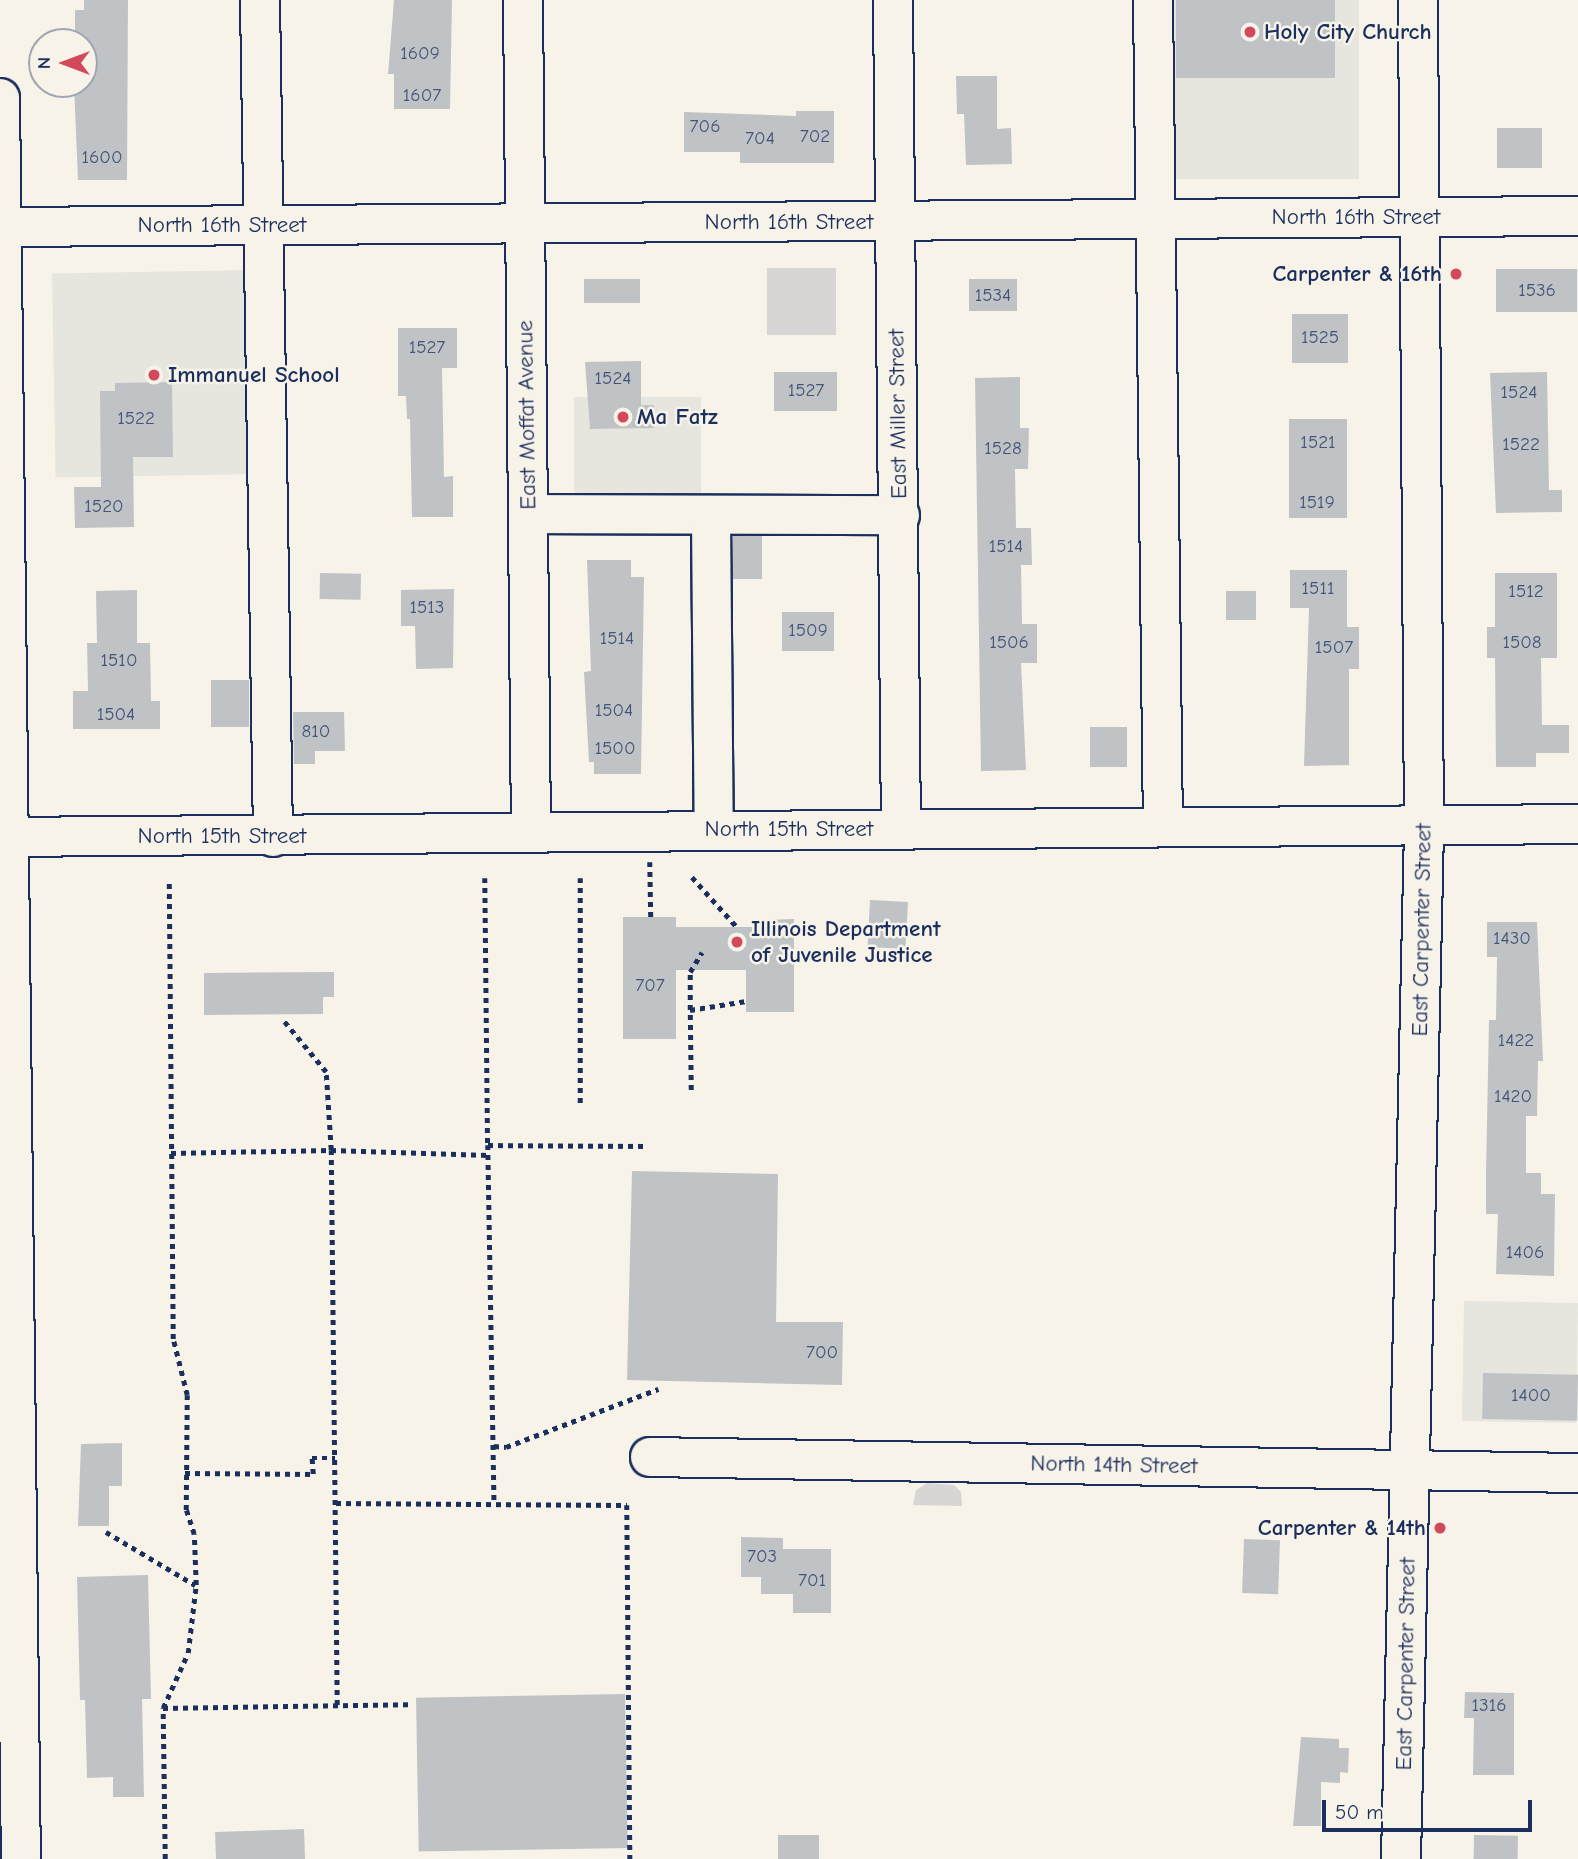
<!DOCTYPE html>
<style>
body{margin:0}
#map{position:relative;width:1578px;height:1859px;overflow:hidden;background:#f7f3e8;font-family:"Comic Neue",sans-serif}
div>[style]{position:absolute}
.built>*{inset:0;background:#e6e5de;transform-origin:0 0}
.green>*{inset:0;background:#d7d6d4;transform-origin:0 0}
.building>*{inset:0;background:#c0c3c5;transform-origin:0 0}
.path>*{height:4.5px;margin-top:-2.25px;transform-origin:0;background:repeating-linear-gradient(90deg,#1b2f5e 0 5px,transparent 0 10px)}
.roads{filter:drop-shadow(2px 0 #1b2f5e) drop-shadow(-2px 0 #1b2f5e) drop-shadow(0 2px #1b2f5e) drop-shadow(0 -2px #1b2f5e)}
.minor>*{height:38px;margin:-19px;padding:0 19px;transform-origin:19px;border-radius:19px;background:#f7f3e8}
.dots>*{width:19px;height:19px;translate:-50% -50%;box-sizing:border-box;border:4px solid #f7f3e8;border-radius:50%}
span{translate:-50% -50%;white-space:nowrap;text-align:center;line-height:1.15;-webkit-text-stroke:5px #f7f3e8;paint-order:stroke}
.number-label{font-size:19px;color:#445478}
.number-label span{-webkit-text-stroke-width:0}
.poi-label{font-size:23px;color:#1b2f5e;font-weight:700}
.left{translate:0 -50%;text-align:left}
.right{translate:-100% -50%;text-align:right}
.street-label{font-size:23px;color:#1b2f5e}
.north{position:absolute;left:28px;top:28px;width:70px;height:70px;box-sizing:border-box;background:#f7f3e8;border:2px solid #9fa5b1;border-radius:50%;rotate:270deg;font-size:19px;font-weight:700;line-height:28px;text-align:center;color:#1b2f5e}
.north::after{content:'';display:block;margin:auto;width:24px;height:32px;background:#d1495b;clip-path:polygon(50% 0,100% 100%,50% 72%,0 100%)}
.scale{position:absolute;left:1322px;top:1800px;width:210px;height:32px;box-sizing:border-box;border:4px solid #1b2f5e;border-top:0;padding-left:9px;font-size:21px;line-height:24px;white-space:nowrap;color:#1b2f5e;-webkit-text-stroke:5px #f7f3e8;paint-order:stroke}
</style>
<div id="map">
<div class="built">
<div style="left:1162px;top:0;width:197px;height:179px"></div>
<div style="left:253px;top:270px;width:204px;height:201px;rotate:89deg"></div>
<div style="left:701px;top:397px;width:104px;height:127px;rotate:90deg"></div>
<div style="left:1464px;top:1301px;width:114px;height:120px;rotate:1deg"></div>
</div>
<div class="green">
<div style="left:767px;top:268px;width:69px;height:67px"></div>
<div style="clip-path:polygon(927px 1483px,954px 1485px,961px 1492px,962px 1506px,913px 1505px,916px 1490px)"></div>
</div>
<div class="building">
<div style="clip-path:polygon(84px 0,128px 0,127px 180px,78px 180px,74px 85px,84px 85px,84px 42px,75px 42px,75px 10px,84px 10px)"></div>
<div style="clip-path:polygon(394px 0,452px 0,450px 109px,394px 109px,394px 74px,388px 74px)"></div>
<div style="left:1176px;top:0;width:159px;height:78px"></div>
<div style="clip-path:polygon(956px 76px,997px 76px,997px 129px,1011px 128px,1012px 164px,966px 165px,964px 114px,957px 114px)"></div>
<div style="clip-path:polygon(796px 111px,834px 111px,834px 163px,740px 163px,740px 152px,684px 152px,684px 112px,796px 116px)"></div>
<div style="left:1497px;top:128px;width:45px;height:40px"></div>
<div style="left:1496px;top:269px;width:81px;height:43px"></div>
<div style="left:584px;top:279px;width:56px;height:24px"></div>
<div style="left:1017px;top:279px;width:32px;height:48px;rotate:90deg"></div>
<div style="left:1292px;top:314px;width:56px;height:49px"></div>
<div style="clip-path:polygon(398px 328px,457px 328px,457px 368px,442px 368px,444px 477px,453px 476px,453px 517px,412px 517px,410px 419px,407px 419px,406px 396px,398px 396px)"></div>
<div style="clip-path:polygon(641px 361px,641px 405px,654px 405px,654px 428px,590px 429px,585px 362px)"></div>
<div style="left:774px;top:372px;width:63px;height:39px"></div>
<div style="clip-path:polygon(1547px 372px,1549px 490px,1562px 490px,1562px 512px,1496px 513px,1490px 373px)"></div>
<div style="clip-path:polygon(1020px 377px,1020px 428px,1029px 428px,1028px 469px,1015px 469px,1016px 528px,1031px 528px,1032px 565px,1021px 565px,1022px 624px,1037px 624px,1037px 663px,1021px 663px,1026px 770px,981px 771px,975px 378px)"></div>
<div style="clip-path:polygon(172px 382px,173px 457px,133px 457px,134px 527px,75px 528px,74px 487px,101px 487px,100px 391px,115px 391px,115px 383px)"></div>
<div style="left:1289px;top:419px;width:58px;height:99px"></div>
<div style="left:733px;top:536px;width:29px;height:43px"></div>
<div style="clip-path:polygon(587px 560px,631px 560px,631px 577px,644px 577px,641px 774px,594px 774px,594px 762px,589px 762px,584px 672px,591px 671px)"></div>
<div style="clip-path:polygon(1290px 570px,1347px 570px,1347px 627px,1359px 627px,1359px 669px,1349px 669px,1349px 765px,1304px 766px,1309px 608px,1290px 608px)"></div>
<div style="left:320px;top:573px;width:41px;height:26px;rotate:1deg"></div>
<div style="clip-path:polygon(1495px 573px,1557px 573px,1557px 658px,1541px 658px,1542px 725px,1569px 725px,1569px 753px,1536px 753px,1536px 767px,1496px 767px,1495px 658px,1487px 658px,1487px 627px,1495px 627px)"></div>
<div style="clip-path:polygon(454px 589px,453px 668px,416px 669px,415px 626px,401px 626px,401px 590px)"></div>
<div style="clip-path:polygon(137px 590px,137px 643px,150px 643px,151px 701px,160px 701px,160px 729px,73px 729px,73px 691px,88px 691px,87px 643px,97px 643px,96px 591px)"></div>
<div style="left:1226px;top:591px;width:30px;height:29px"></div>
<div style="left:782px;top:612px;width:52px;height:39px"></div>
<div style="left:249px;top:680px;width:47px;height:38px;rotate:90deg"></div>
<div style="clip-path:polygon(293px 712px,344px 712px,345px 751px,315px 751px,315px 764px,294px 764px)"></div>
<div style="left:1090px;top:727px;width:37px;height:40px"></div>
<div style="left:870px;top:900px;width:38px;height:47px;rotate:3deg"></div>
<div style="clip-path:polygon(623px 917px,676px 917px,676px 927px,761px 927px,761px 920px,794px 919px,794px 1012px,746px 1012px,746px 970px,676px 970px,676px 1039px,623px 1039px)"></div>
<div style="clip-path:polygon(1487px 922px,1537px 922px,1543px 1061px,1538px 1061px,1537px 1116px,1526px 1116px,1526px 1173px,1541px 1173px,1541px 1194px,1555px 1194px,1554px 1276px,1496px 1274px,1498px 1214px,1486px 1214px,1486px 1173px,1489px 1020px,1496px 1020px,1497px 957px,1487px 957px)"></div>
<div style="clip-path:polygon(334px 972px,334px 997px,323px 997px,323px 1014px,204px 1015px,204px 973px)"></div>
<div style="clip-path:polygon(632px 1171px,778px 1174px,776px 1322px,843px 1322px,842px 1385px,627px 1380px)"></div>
<div style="left:1483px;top:1373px;width:95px;height:46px;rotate:1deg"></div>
<div style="clip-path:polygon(122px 1443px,122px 1486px,109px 1486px,109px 1526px,78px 1526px,81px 1444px)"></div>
<div style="clip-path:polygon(741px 1537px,783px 1538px,783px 1549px,831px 1549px,831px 1613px,793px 1613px,793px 1594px,761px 1594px,761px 1577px,741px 1577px)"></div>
<div style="left:1244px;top:1539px;width:36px;height:54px;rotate:2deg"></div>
<div style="clip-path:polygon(148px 1575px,151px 1699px,142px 1699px,144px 1797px,113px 1797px,113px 1777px,87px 1778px,85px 1700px,80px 1700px,77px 1577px)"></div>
<div style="clip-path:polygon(1465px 1692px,1514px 1693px,1514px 1775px,1473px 1775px,1474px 1718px,1464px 1718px)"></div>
<div style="left:625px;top:1694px;width:154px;height:209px;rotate:89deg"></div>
<div style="clip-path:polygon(1301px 1737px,1339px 1739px,1339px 1748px,1349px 1748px,1348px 1773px,1340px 1772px,1340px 1783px,1321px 1782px,1321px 1826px,1293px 1826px)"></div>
<div style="left:304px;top:1829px;width:30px;height:89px;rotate:88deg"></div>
<div style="left:778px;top:1835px;width:41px;height:24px"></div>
<div style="left:1474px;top:1835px;width:44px;height:24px;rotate:1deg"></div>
</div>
<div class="path">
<div style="left:650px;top:862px;width:55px;rotate:89deg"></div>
<div style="left:692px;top:877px;width:67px;rotate:48deg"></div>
<div style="left:485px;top:878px;width:267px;rotate:89.4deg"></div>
<div style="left:488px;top:1145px;width:160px;rotate:0.4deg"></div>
<div style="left:690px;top:1010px;width:38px;rotate:-90deg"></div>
<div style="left:690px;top:972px;width:23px;rotate:-59deg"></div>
<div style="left:691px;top:1090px;width:80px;rotate:-90.7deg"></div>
<div style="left:690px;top:1010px;width:57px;rotate:-9.1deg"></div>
<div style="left:580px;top:1103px;width:225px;rotate:-90deg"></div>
<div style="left:488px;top:1145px;width:357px;rotate:89deg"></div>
<div style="left:171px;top:1153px;width:160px;rotate:-1.1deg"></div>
<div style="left:331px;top:1150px;width:78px;rotate:-93.7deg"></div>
<div style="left:326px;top:1072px;width:69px;rotate:-129.7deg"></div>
<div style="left:494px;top:1446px;width:12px;rotate:5deg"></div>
<div style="left:506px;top:1447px;width:163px;rotate:-20.9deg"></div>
<div style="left:185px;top:1473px;width:128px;rotate:0.4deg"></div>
<div style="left:313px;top:1474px;width:16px;rotate:-94deg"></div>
<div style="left:312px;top:1458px;width:23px"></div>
<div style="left:336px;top:1503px;width:291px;rotate:0.4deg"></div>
<div style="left:627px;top:1505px;width:354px;rotate:89.5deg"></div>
<div style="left:106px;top:1532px;width:104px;rotate:30.8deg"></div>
<div style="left:337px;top:1705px;width:555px;rotate:-90.62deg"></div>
<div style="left:331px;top:1150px;width:157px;rotate:1.8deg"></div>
<div style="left:163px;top:1708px;width:246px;rotate:-0.9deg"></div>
<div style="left:165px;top:1859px;width:151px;rotate:-90.8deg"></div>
<div style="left:163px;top:1708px;width:60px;rotate:-65.6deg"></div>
<div style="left:188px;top:1653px;width:68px;rotate:-83.3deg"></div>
<div style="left:196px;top:1585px;width:51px;rotate:-92.2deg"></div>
<div style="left:194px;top:1534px;width:25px;rotate:-108deg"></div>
<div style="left:186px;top:1510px;width:115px;rotate:-89.5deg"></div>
<div style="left:187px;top:1395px;width:58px;rotate:-104deg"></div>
<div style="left:173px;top:1339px;width:457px;rotate:-90.5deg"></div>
</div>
<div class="roads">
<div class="minor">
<div style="left:260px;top:0;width:837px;rotate:89.11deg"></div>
<div style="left:523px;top:0;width:830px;rotate:89.45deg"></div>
<div style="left:893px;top:0;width:829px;rotate:89.45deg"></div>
<div style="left:1153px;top:0;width:826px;rotate:89.31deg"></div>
<div style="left:0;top:98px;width:1761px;rotate:89.32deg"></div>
<div style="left:0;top:227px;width:1578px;rotate:-0.4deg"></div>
<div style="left:529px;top:514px;width:371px;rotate:0.2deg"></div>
<div style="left:711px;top:517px;width:313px;rotate:89.5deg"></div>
<div style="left:0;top:837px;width:1578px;rotate:-0.47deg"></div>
<div style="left:650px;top:1457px;width:928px;rotate:0.99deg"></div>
<div style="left:1401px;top:1859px;width:1033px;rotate:-88.72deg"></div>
<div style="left:1424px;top:826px;width:826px;rotate:-90.42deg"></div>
</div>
</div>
<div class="dots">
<div style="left:1250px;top:32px;background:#d1495b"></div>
<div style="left:1456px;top:274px;background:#d1495b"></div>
<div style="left:154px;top:375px;background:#d1495b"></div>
<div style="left:623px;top:417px;background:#d1495b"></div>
<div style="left:737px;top:942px;background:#d1495b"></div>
<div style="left:1440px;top:1528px;background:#d1495b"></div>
</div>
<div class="number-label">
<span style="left:420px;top:54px">1609</span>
<span style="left:422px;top:96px">1607</span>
<span style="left:705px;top:127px">706</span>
<span style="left:815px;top:137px">702</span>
<span style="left:760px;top:139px">704</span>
<span style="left:102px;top:158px">1600</span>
<span style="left:1537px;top:291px">1536</span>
<span style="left:993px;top:296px">1534</span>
<span style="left:1320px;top:338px">1525</span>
<span style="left:427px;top:348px">1527</span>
<span style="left:613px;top:379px">1524</span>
<span style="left:806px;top:391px">1527</span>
<span style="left:1519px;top:393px">1524</span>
<span style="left:136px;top:419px">1522</span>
<span style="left:1318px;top:443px">1521</span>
<span style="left:1521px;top:445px">1522</span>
<span style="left:1003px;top:449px">1528</span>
<span style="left:1317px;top:503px">1519</span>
<span style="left:104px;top:507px">1520</span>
<span style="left:1006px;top:547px">1514</span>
<span style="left:1318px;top:589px">1511</span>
<span style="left:1526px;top:592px">1512</span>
<span style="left:427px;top:608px">1513</span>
<span style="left:808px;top:631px">1509</span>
<span style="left:617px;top:639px">1514</span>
<span style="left:1009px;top:643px">1506</span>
<span style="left:1522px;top:643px">1508</span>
<span style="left:1334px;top:648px">1507</span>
<span style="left:119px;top:661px">1510</span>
<span style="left:614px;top:711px">1504</span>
<span style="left:116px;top:715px">1504</span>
<span style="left:316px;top:732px">810</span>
<span style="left:615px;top:749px">1500</span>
<span style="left:1512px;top:939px">1430</span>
<span style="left:650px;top:986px">707</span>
<span style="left:1516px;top:1041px">1422</span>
<span style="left:1513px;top:1097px">1420</span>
<span style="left:1525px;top:1253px">1406</span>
<span style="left:822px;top:1353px">700</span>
<span style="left:1531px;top:1396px">1400</span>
<span style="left:762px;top:1557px">703</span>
<span style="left:812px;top:1581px">701</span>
<span style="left:1489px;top:1706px">1316</span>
</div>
<div class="poi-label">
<span class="left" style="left:1264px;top:32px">Holy City Church</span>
<span class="right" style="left:1442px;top:274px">Carpenter &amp; 16th</span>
<span class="left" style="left:168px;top:375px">Immanuel School</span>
<span class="left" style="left:637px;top:417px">Ma Fatz</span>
<span class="left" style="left:751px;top:942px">Illinois Department<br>of Juvenile Justice</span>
<span class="right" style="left:1426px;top:1528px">Carpenter &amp; 14th</span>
</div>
<div class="street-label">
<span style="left:1356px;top:217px">North 16th Street</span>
<span style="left:789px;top:222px">North 16th Street</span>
<span style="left:222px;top:225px">North 16th Street</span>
<span style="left:898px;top:414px;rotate:-91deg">East Miller Street</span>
<span style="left:527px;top:415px;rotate:-91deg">East Moffat Avenue</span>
<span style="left:789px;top:829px">North 15th Street</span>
<span style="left:222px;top:836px">North 15th Street</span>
<span style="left:1422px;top:930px;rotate:-89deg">East Carpenter Street</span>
<span style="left:1114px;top:1465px;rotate:1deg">North 14th Street</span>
<span style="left:1406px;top:1664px;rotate:-89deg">East Carpenter Street</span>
</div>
<div class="north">N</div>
<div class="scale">50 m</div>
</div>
